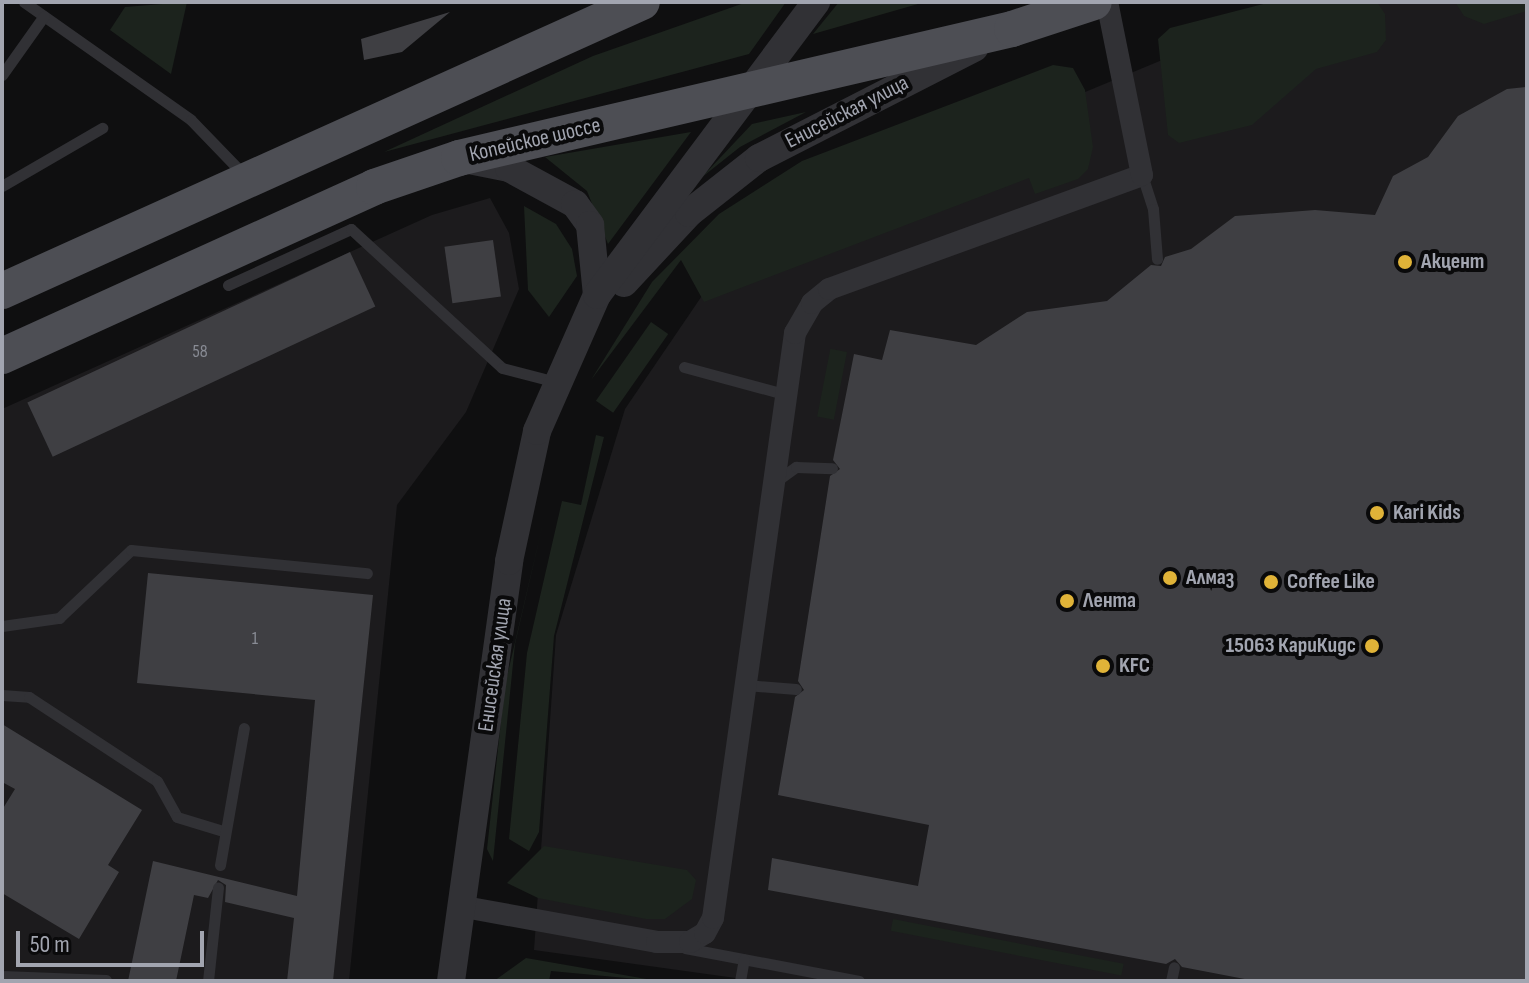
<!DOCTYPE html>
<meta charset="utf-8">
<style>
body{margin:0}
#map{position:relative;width:1529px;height:983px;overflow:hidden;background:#0f0f10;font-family:"Sofia Sans Condensed",sans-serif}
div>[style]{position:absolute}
.built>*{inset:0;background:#1c1b1d}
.green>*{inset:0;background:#1c231d;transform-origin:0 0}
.building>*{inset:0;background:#3f3f43;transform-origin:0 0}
.service>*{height:11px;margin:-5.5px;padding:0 5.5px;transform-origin:5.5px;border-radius:5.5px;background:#313135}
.minor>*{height:22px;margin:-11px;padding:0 11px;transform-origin:11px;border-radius:11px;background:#313135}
.tertiary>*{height:28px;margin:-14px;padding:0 14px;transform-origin:14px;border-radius:14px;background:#313135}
.primary>*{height:36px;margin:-18px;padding:0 18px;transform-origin:18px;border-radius:18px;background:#4d4e54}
.dots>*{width:22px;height:22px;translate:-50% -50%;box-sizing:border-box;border:4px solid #0a0a0b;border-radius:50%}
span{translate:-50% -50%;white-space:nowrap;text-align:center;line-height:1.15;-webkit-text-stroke:8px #0a0a0b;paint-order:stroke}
.number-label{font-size:18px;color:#898c95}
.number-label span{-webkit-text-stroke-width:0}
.street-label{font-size:22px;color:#a2a5b0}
.poi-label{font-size:22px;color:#a2a5b0;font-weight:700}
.left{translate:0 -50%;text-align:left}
.right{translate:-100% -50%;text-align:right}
.frame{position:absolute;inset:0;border:4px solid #a2a5b0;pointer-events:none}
.scale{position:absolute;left:16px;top:931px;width:188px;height:36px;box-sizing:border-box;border:4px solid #a2a5b0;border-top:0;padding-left:10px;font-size:24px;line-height:28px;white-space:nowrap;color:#a2a5b0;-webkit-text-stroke:6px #0a0a0b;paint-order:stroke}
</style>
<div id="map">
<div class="built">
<div style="clip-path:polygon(1327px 2px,1527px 2px,1527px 981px,757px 981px,534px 950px,556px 635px,625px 409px,744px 234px,1227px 33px)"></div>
<div style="clip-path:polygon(490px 198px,509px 233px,519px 289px,466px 412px,397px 505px,349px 981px,2px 981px,2px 409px,432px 215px)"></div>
</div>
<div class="green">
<div style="clip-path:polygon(187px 2px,171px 74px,110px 30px,125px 7px)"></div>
<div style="clip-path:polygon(747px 2px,786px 2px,749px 54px,384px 152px,593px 56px)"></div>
<div style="clip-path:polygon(839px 2px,925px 2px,813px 34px)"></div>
<div style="clip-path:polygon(1271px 2px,1377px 2px,1385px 14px,1386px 40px,1377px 52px,1316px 69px,1252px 125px,1179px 143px,1168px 135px,1158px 39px,1170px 28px)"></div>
<div style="clip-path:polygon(1455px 2px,1527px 2px,1527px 11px,1484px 24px,1464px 16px)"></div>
<div style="clip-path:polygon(1053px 65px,1073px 68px,1085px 90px,1093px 147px,1088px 169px,1078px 179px,1035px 194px,1029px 178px,704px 302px,681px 260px,591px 380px,652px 282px,719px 214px,802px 161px)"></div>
<div style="clip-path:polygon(806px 112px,740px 147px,701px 178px,752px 124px)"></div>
<div style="clip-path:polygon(691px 132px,608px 244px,587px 191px,545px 157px)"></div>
<div style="clip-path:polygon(524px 206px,556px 224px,572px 249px,577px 276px,549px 317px,528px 290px)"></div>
<div style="left:651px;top:322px;width:21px;height:96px;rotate:35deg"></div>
<div style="left:847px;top:352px;width:69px;height:17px;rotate:101deg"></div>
<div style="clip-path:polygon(596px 435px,604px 437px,554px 636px,539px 832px,529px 851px,509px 839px,527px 653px,562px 501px,581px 505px)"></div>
<div style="clip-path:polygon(547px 506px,515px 644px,493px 861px,487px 849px,505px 685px)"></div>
<div style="clip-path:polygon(544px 846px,687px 870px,696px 880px,692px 899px,665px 919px,646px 919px,538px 898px,507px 883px)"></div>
<div style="left:893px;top:919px;width:235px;height:12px;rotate:11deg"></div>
<div style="clip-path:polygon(526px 958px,658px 981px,551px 971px,549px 981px,494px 981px)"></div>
</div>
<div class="building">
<div style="clip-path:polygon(450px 12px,402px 52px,364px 60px,361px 39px)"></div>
<div style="clip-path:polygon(1527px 87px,1527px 981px,1255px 981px,1182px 967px,1175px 959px,1166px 964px,768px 890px,772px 858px,918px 886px,929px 825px,778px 795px,795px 697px,804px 690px,798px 681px,830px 476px,840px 469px,833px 460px,854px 354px,882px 360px,890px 330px,976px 345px,1027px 312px,1107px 301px,1151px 265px,1161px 266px,1165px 257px,1191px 249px,1235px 216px,1315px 210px,1375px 215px,1393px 176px,1428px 157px,1458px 116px,1507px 89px)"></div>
<div style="left:493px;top:240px;width:57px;height:49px;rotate:82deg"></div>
<div style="left:350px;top:252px;width:60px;height:356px;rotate:65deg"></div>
<div style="clip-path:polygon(148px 573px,373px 595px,333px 981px,287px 981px,294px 918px,225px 902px,226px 885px,218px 880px,208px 898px,194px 895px,176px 981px,128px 981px,153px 861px,297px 896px,315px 700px,137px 683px)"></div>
<div style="clip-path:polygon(2px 724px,142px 810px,108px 865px,119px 872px,79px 939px,2px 893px,2px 810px,15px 789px,2px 782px)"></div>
</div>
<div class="service">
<div style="left:24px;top:2px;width:204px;rotate:35.2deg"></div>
<div style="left:191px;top:120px;width:78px;rotate:46deg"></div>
<div style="left:2px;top:75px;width:72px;rotate:-54.6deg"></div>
<div style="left:1142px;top:175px;width:36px;rotate:72deg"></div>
<div style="left:1153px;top:209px;width:50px;rotate:85.4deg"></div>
<div style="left:2px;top:186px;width:116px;rotate:-30.1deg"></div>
<div style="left:228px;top:285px;width:135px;rotate:-24.5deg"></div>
<div style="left:351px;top:229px;width:205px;rotate:42.6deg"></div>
<div style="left:502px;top:368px;width:56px;rotate:14.5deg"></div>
<div style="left:684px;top:367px;width:104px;rotate:15.1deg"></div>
<div style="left:775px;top:482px;width:26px;rotate:-36deg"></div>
<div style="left:796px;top:467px;width:36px;rotate:2deg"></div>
<div style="left:2px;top:626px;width:58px;rotate:-8deg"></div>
<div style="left:59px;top:618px;width:99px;rotate:-43.4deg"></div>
<div style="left:131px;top:550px;width:237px;rotate:5.6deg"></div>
<div style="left:746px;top:685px;width:50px;rotate:4.6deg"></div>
<div style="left:2px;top:695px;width:27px;rotate:4deg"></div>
<div style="left:29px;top:697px;width:153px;rotate:33.3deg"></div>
<div style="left:157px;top:781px;width:41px;rotate:60.9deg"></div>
<div style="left:177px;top:817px;width:48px;rotate:16.9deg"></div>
<div style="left:220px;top:865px;width:139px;rotate:-80.1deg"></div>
<div style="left:685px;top:948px;width:177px;rotate:10.7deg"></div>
<div style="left:2px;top:976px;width:104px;rotate:2.2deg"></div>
<div style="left:208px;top:981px;width:94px;rotate:-83.9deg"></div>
<div style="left:740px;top:981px;width:22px;rotate:-80deg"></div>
<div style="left:1171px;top:981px;width:14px;rotate:-78deg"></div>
</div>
<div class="minor">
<div style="left:459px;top:906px;width:201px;rotate:10.3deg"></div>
<div style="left:657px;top:942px;width:33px"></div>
<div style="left:690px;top:942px;width:17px;rotate:-31deg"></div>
<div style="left:705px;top:933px;width:17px;rotate:-62deg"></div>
<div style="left:713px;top:918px;width:591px;rotate:-82.02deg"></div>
<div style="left:795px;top:333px;width:34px;rotate:-60deg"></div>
<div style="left:812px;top:303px;width:22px;rotate:-39deg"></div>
<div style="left:829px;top:289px;width:333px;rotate:-20deg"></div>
<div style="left:1142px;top:175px;width:177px;rotate:-101.4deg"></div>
</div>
<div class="tertiary">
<div style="left:464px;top:159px;width:46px;rotate:11.3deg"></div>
<div style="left:509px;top:168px;width:75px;rotate:28.6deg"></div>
<div style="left:575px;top:204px;width:26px;rotate:54deg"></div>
<div style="left:590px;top:225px;width:70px;rotate:84.3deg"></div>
<div style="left:624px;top:283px;width:96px;rotate:-47.1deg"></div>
<div style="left:689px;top:213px;width:89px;rotate:-38.2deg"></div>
<div style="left:759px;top:158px;width:242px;rotate:-27.1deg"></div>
<div style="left:451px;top:981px;width:424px;rotate:-82.1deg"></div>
<div style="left:509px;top:561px;width:133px;rotate:-77.8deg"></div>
<div style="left:537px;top:431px;width:149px;rotate:-66.2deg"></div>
<div style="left:597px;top:295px;width:366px;rotate:-53.2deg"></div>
</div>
<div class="primary">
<div style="left:2px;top:291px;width:702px;rotate:-24.3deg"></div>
<div style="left:2px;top:356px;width:409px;rotate:-24.4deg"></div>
<div style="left:374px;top:187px;width:90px;rotate:-18.8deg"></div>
<div style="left:459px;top:158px;width:568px;rotate:-13.13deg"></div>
<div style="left:1012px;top:29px;width:86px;rotate:-18.2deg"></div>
</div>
<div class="dots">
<div style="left:1405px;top:262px;background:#e0b338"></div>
<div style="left:1377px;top:513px;background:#e0b338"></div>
<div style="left:1170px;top:578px;background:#e0b338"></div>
<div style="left:1271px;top:582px;background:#e0b338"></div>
<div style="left:1067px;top:601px;background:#e0b338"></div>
<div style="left:1372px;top:646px;background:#e0b338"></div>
<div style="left:1103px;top:666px;background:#e0b338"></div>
</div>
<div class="number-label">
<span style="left:200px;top:352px">58</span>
<span style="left:255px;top:639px">1</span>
</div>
<div class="street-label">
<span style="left:847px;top:112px;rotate:-27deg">Енисейская улица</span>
<span style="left:535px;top:140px;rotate:-13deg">Копейское шоссе</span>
<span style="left:495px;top:665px;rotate:-82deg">Енисейская улица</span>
</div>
<div class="poi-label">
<span class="left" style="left:1421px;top:262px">Акцент</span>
<span class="left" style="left:1393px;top:513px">Kari Kids</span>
<span class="left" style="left:1186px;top:578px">Алмаз</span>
<span class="left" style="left:1287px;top:582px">Coffee Like</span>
<span class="left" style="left:1083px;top:601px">Лента</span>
<span class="right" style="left:1356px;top:646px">15063 КариКидс</span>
<span class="left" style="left:1119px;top:666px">KFC</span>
</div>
<div class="frame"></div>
<div class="scale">50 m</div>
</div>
